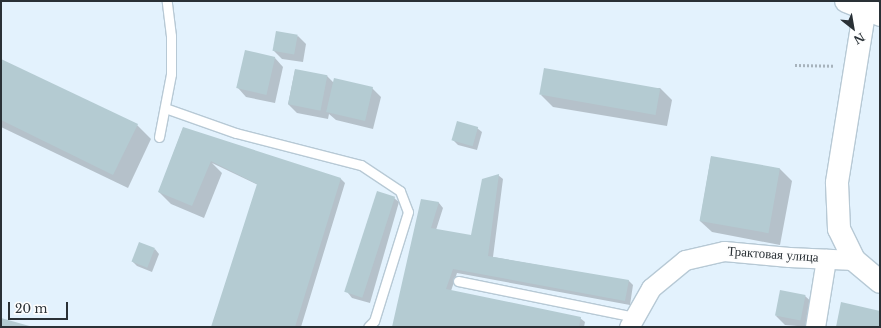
<!DOCTYPE html>
<meta charset="utf-8">
<style>
body{margin:0}
#map{position:relative;width:881px;height:328px;overflow:hidden;background:#e3f2fd;font-family:"Libre Baskerville",serif}
div>[style]{position:absolute}
.shadow>*{inset:0;background:#0003}
.building>*{inset:0;background:#b4cbd2;transform-origin:0 0}
.path>*{height:2.5px;margin-top:-1.25px;transform-origin:0;background:repeating-linear-gradient(90deg,#a7b3bc 0 2px,transparent 0 4px)}
.roads{filter:drop-shadow(1px 0 #b7c9d5) drop-shadow(-1px 0 #b7c9d5) drop-shadow(0 1px #b7c9d5) drop-shadow(0 -1px #b7c9d5)}
.service>*{height:9px;margin:-4.5px;padding:0 4.5px;transform-origin:4.5px;border-radius:4.5px;background:#fff}
.minor>*{height:19px;margin:-9.5px;padding:0 9.5px;transform-origin:9.5px;border-radius:9.5px;background:#fff}
.secondary>*{height:22px;margin:-11px;padding:0 11px;transform-origin:11px;border-radius:11px;background:#fff}
span{translate:-50% -50%;white-space:nowrap;text-align:center;line-height:1.15;-webkit-text-stroke:4px #fdfdfd;paint-order:stroke}
.street-label{font-size:13px;color:#2a3136}
.frame{position:absolute;inset:0;border:2px solid #2a3136;pointer-events:none}
.north{position:absolute;left:833px;top:8px;width:40px;height:40px;-webkit-text-stroke:3px #fdfdfd;paint-order:stroke;rotate:149deg;font-size:11px;font-weight:700;line-height:16px;text-align:center;color:#2a3136}
.north::after{content:'';display:block;margin:auto;width:14px;height:18px;background:#2a3136;clip-path:polygon(50% 0,100% 100%,50% 72%,0 100%)}
.scale{position:absolute;left:8px;top:302px;width:60px;height:18px;box-sizing:border-box;border:2px solid #2a3136;border-top:0;padding-left:5px;font-size:12px;line-height:14px;white-space:nowrap;color:#2a3136;-webkit-text-stroke:3px #fdfdfd;paint-order:stroke}
</style>
<div id="map">
<div class="shadow">
<div style="clip-path:polygon(298px 36px,306px 44px,303px 62px,282px 59px,273px 50px)"></div>
<div style="clip-path:polygon(275px 58px,283px 67px,275px 103px,246px 97px,238px 88px)"></div>
<div style="clip-path:polygon(1px 60px,137px 125px,151px 139px,128px 188px,1px 127px)"></div>
<div style="clip-path:polygon(295px 70px,327px 76px,334px 83px,372px 88px,381px 97px,373px 129px,336px 120px,329px 114px,328px 119px,297px 113px,288px 104px)"></div>
<div style="clip-path:polygon(660px 88px,672px 100px,667px 126px,553px 107px,541px 95px)"></div>
<div style="clip-path:polygon(183px 128px,341px 179px,345px 183px,301px 327px,212px 327px,258px 185px,212px 163px,222px 173px,204px 218px,171px 204px,159px 192px)"></div>
<div style="clip-path:polygon(477px 128px,482px 132px,477px 150px,458px 145px,453px 140px)"></div>
<div style="clip-path:polygon(711px 157px,780px 169px,792px 181px,780px 245px,712px 232px,700px 221px)"></div>
<div style="clip-path:polygon(498px 175px,503px 179px,493px 257px,629px 281px,633px 285px,630px 305px,457px 273px,451px 291px,580px 318px,585px 322px,584px 327px,393px 327px,422px 200px,439px 203px,443px 208px,436px 230px,472px 236px)"></div>
<div style="clip-path:polygon(394px 198px,399px 202px,370px 303px,352px 298px,348px 293px)"></div>
<div style="clip-path:polygon(155px 249px,159px 254px,152px 272px,137px 266px,133px 262px)"></div>
<div style="clip-path:polygon(805px 296px,814px 304px,810px 327px,785px 325px,776px 316px)"></div>
</div>
<div class="building">
<div style="left:276px;top:31px;width:22px;height:20px;rotate:10deg"></div>
<div style="left:245px;top:50px;width:31px;height:39px;rotate:13deg"></div>
<div style="clip-path:polygon(1px 59px,138px 124px,113px 175px,1px 120px)"></div>
<div style="left:544px;top:68px;width:118px;height:27px;rotate:10deg"></div>
<div style="left:295px;top:69px;width:33px;height:36px;rotate:11deg"></div>
<div style="left:334px;top:78px;width:40px;height:35px;rotate:13deg"></div>
<div style="left:457px;top:121px;width:22px;height:20px;rotate:16deg"></div>
<div style="clip-path:polygon(183px 127px,341px 178px,295px 327px,211px 327px,257px 184px,211px 161px,192px 206px,158px 192px)"></div>
<div style="left:711px;top:156px;width:70px;height:66px;rotate:10deg"></div>
<div style="clip-path:polygon(499px 174px,488px 256px,629px 280px,625px 301px,453px 269px,446px 289px,581px 317px,579px 327px,392px 327px,421px 199px,439px 202px,431px 228px,471px 235px,482px 179px)"></div>
<div style="left:377px;top:191px;width:19px;height:106px;rotate:18deg"></div>
<div style="left:139px;top:242px;width:17px;height:21px;rotate:21deg"></div>
<div style="left:780px;top:290px;width:26px;height:26px;rotate:11deg"></div>
<div style="clip-path:polygon(841px 302px,880px 311px,880px 327px,836px 327px)"></div>
<div style="clip-path:polygon(1px 318px,33px 327px,1px 327px)"></div>
</div>
<div class="path">
<div style="left:795px;top:65px;width:39px;rotate:1deg"></div>
</div>
<div class="roads">
<div class="service">
<div style="left:165px;top:108px;width:75px;rotate:19.4deg"></div>
<div style="left:236px;top:133px;width:129px;rotate:14.4deg"></div>
<div style="left:361px;top:165px;width:47px;rotate:33.7deg"></div>
<div style="left:400px;top:191px;width:22px;rotate:69deg"></div>
<div style="left:408px;top:212px;width:114px;rotate:107.3deg"></div>
<div style="left:374px;top:321px;width:8px;rotate:135deg"></div>
<div style="left:159px;top:137px;width:64px;rotate:-79.2deg"></div>
<div style="left:171px;top:74px;width:38px;rotate:-90deg"></div>
<div style="left:171px;top:36px;width:35px;rotate:-97deg"></div>
<div style="left:458px;top:281px;width:181px;rotate:11.5deg"></div>
</div>
<div class="minor">
<div style="left:629px;top:327px;width:45px;rotate:-60.6deg"></div>
<div style="left:651px;top:288px;width:44px;rotate:-39.5deg"></div>
<div style="left:685px;top:260px;width:40px;rotate:-13deg"></div>
<div style="left:724px;top:251px;width:65px;rotate:5.3deg"></div>
<div style="left:789px;top:257px;width:65px;rotate:2.6deg"></div>
<div style="left:815px;top:327px;width:69px;rotate:-80.8deg"></div>
</div>
<div class="secondary">
<div style="left:846px;top:1px;width:37px;rotate:22deg"></div>
<div style="left:866px;top:1px;width:184px;rotate:99.1deg"></div>
<div style="left:837px;top:183px;width:46px;rotate:87.5deg"></div>
<div style="left:839px;top:229px;width:34px;rotate:64deg"></div>
<div style="left:854px;top:260px;width:34px;rotate:40deg"></div>
</div>
</div>
<div class="street-label">
<span style="left:773px;top:255px;rotate:4deg">Трактовая улица</span>
</div>
<div class="frame"></div>
<div class="north">N</div>
<div class="scale">20 m</div>
</div>
